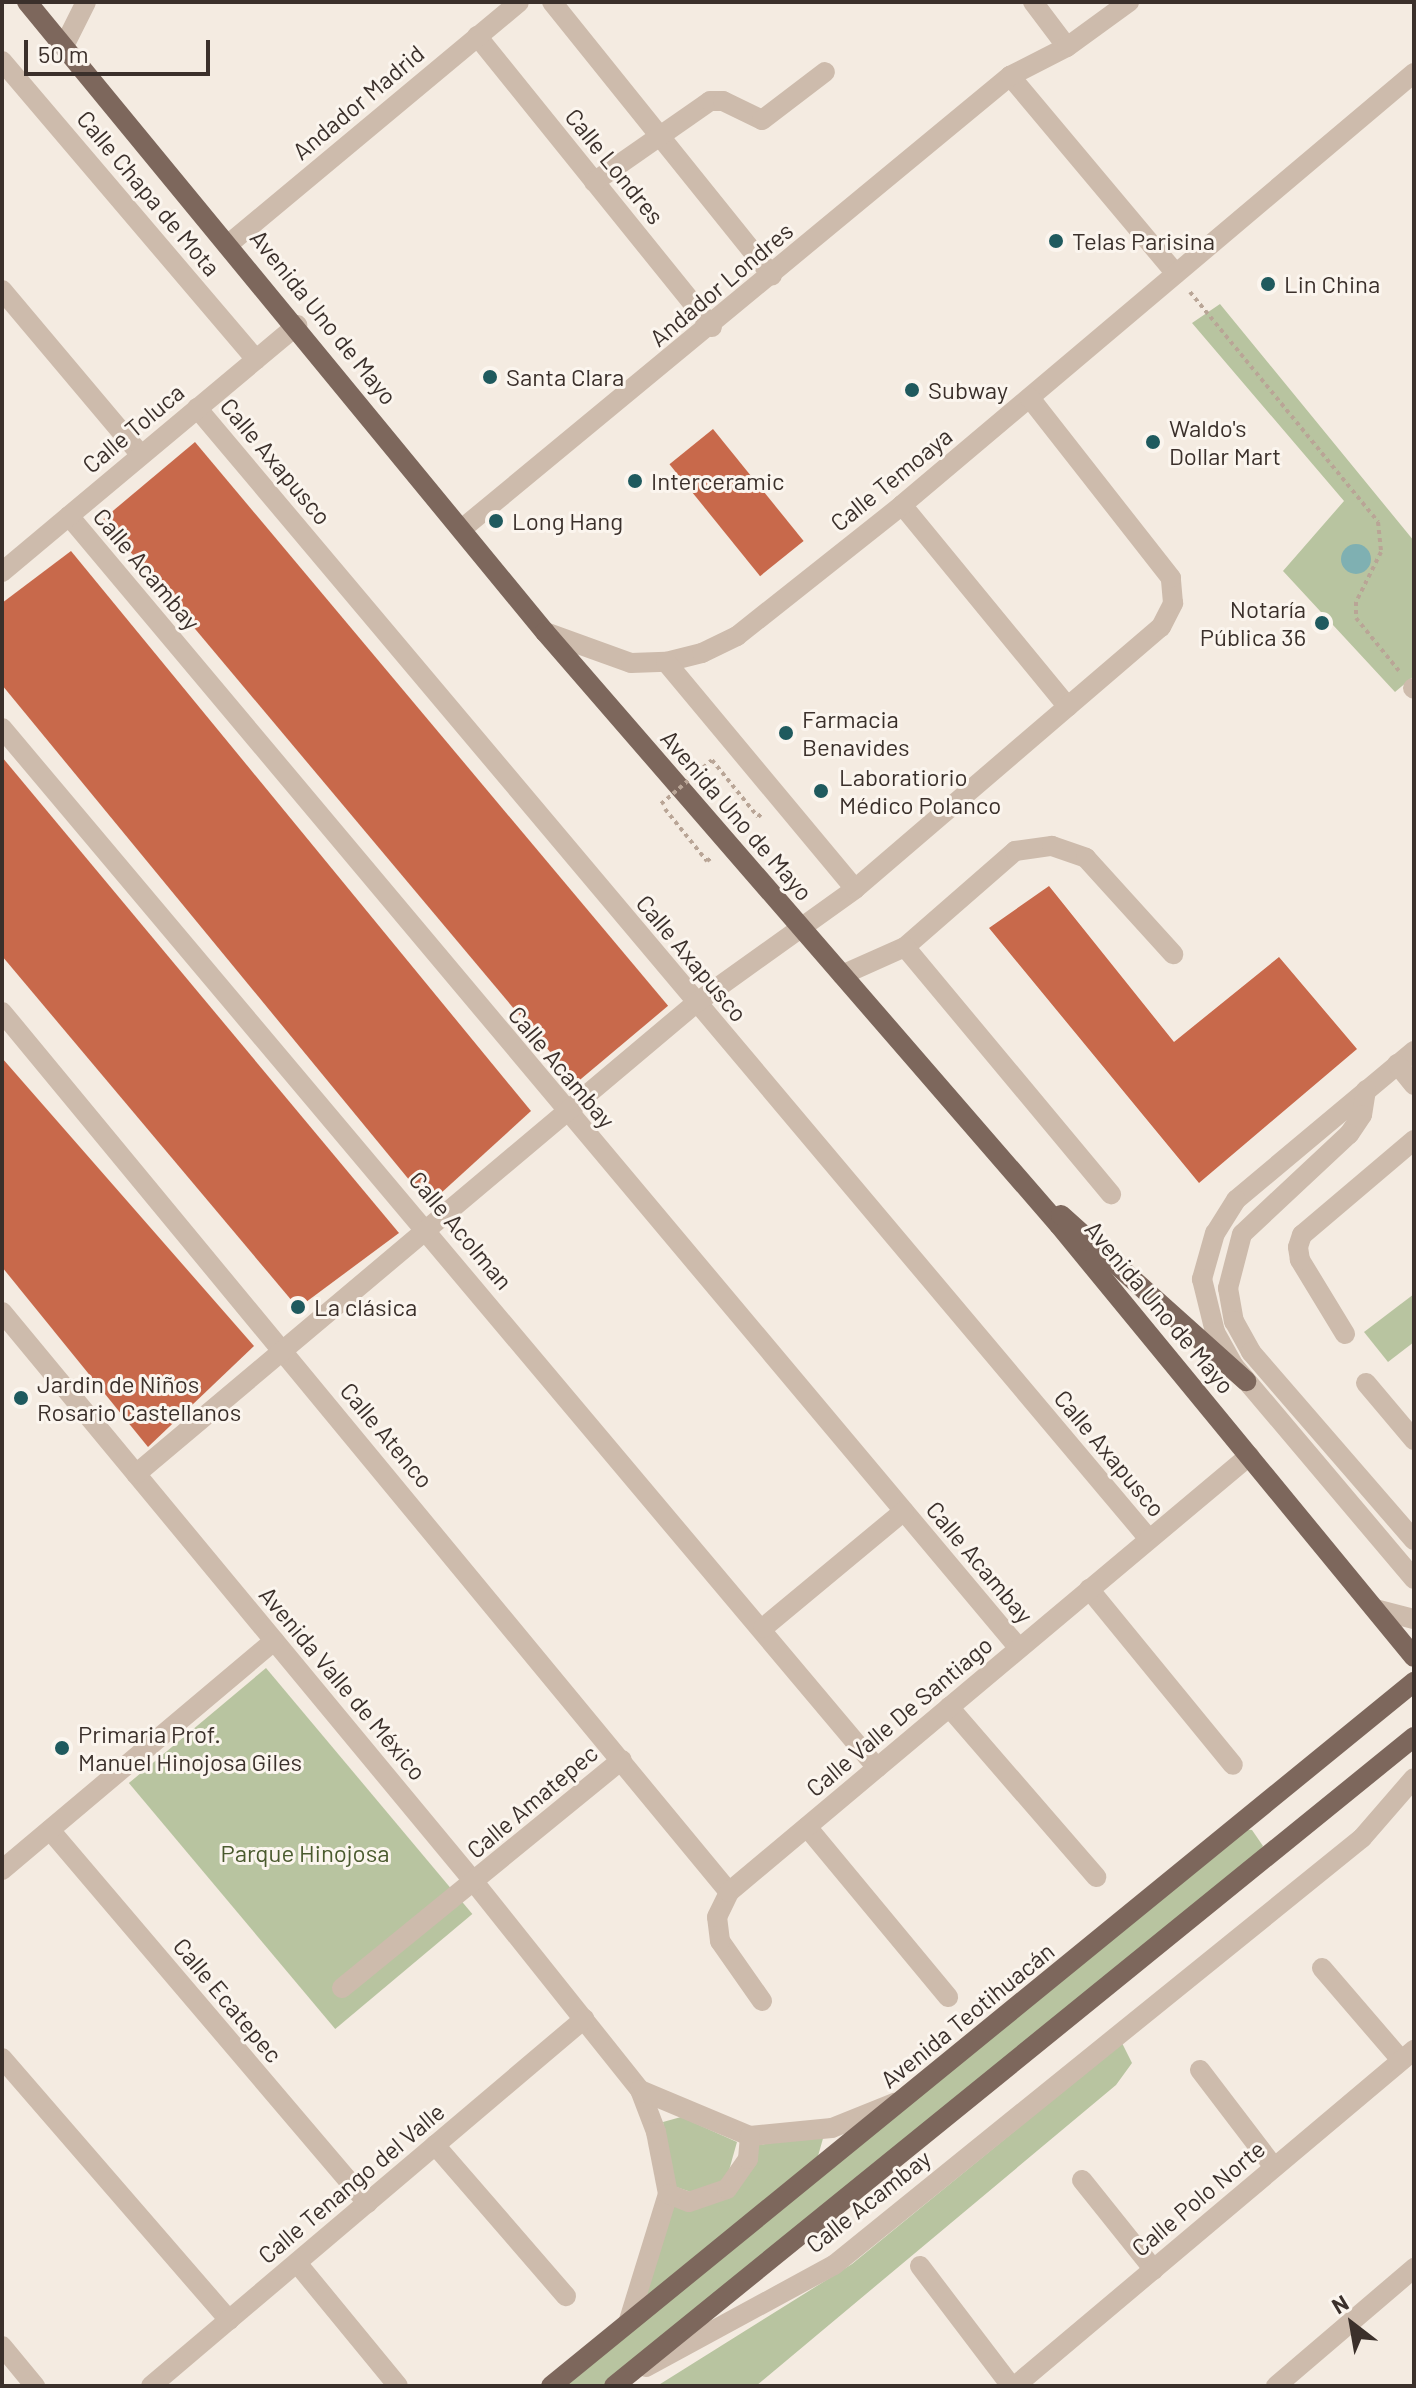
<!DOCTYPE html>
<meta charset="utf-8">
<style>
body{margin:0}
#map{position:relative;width:1416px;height:2388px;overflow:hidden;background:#f4ebe1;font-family:Barlow,sans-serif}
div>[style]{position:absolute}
.green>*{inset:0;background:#b8c4a0;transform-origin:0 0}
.water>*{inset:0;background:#7fb0b2}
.round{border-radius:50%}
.building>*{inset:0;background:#c8694b;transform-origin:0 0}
.path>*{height:4px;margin-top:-2px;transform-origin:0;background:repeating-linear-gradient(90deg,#b9a596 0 4px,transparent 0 8px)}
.minor>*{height:20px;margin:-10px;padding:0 10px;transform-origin:10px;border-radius:10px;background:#cdbbac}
.major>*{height:20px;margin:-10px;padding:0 10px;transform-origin:10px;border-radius:10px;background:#7d675c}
.path-bridge>*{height:4px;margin-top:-2px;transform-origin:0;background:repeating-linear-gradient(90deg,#b9a596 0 4px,transparent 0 8px)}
.dots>*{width:22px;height:22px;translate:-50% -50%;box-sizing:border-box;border:4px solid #fbf5ee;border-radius:50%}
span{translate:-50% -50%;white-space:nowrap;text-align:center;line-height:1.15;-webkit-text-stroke:6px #fbf5ee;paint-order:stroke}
.street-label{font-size:24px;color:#3b302b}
.poi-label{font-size:24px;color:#3b302b}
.left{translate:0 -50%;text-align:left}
.right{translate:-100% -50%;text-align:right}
.park-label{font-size:24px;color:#4a5a2e}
.frame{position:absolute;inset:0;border:4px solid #3b302b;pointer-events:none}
.north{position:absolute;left:1312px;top:2284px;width:80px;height:80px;-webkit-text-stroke:6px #fbf5ee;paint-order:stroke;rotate:329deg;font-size:22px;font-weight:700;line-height:32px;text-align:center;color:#3b302b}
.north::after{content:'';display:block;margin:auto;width:28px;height:36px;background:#3b302b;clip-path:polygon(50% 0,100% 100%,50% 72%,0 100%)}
.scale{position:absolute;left:24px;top:40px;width:186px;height:36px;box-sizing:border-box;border:4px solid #3b302b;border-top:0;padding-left:10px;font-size:24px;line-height:28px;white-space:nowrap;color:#3b302b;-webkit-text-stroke:6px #fbf5ee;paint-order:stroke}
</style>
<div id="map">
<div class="green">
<div style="clip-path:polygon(1220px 304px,1414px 541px,1414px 676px,1395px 692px,1283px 571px,1344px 501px,1192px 323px)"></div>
<div style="clip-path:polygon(1414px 1294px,1414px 1342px,1388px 1362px,1364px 1332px)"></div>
<div style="left:266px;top:1668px;width:321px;height:179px;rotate:50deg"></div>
<div style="clip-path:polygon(1244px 1829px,1252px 1830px,1263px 1846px,1252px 1861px,610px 2386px,556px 2386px)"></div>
<div style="clip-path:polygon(1122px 2043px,1132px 2063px,1116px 2085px,756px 2386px,657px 2386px,852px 2264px)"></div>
<div style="clip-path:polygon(681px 2117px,737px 2142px,726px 2181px,691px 2192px,673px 2186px,663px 2122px)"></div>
<div style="clip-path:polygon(824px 2135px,818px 2156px,652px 2296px,645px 2294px,670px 2199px,698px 2205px,753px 2146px)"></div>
</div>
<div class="water">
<div class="round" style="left:1341px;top:544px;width:30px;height:30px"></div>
</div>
<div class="building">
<div style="left:713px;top:429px;width:144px;height:56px;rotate:51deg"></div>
<div style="left:195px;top:442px;width:736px;height:120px;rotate:50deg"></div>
<div style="clip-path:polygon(71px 551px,531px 1111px,429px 1204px,2px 685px,2px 603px)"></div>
<div style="clip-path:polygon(2px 757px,399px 1233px,298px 1308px,2px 956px)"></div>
<div style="clip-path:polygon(1049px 886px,1174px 1042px,1279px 957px,1357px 1049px,1199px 1183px,989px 928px)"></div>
<div style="clip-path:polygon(2px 1058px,254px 1346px,148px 1447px,2px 1267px)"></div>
</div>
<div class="path">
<div style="left:1190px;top:292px;width:297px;rotate:50.7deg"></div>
<div style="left:1378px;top:522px;width:30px;rotate:84deg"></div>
<div style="left:1381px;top:552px;width:56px;rotate:116.6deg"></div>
<div style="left:1356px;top:602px;width:16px;rotate:90deg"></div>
<div style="left:1356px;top:618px;width:68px;rotate:50.9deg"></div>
<div style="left:712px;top:760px;width:73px;rotate:51.1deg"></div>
<div style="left:758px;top:817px;width:7px;rotate:-45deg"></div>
<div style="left:665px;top:809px;width:67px;rotate:51.1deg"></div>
<div style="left:707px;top:861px;width:5px;rotate:-37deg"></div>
</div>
<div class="minor">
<div style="left:552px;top:2px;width:351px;rotate:51.2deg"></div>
<div style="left:1033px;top:2px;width:56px;rotate:52.9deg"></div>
<div style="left:477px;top:36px;width:374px;rotate:51.1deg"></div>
<div style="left:64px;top:46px;width:49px;rotate:-63.4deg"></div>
<div style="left:2px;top:61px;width:392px;rotate:49.6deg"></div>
<div style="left:1010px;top:76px;width:258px;rotate:50deg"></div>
<div style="left:594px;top:182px;width:141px;rotate:-34.9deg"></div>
<div style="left:710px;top:101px;width:13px"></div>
<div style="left:723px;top:101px;width:43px;rotate:26deg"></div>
<div style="left:762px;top:120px;width:79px;rotate:-37.3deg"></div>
<div style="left:230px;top:243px;width:376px;rotate:-39.8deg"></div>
<div style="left:2px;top:290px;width:216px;rotate:49.9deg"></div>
<div style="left:197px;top:408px;width:1478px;rotate:49.91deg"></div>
<div style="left:902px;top:505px;width:261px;rotate:50.6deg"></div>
<div style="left:69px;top:516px;width:1478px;rotate:50deg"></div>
<div style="left:463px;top:528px;width:710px;rotate:-39.57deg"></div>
<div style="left:1010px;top:76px;width:64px;rotate:-27deg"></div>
<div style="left:1067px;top:47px;width:77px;rotate:-36deg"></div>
<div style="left:2px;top:572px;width:385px;rotate:-39.9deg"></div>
<div style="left:545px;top:632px;width:91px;rotate:19.8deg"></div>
<div style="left:631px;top:663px;width:35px;rotate:-2deg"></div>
<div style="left:666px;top:662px;width:37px;rotate:-14deg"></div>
<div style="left:702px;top:653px;width:39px;rotate:-26deg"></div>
<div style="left:737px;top:636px;width:211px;rotate:-38.4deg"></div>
<div style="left:902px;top:505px;width:670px;rotate:-40.16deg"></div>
<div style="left:666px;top:662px;width:295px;rotate:50.2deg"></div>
<div style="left:1413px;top:688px;width:1px;rotate:45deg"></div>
<div style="left:2px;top:728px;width:1359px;rotate:49.92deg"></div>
<div style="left:905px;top:947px;width:146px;rotate:-41.1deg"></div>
<div style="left:1015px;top:851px;width:37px;rotate:-8deg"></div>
<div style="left:1052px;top:846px;width:36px;rotate:19deg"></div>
<div style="left:1086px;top:858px;width:130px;rotate:47.8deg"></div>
<div style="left:842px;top:975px;width:69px;rotate:-24deg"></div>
<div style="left:905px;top:947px;width:322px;rotate:50.2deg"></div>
<div style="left:2px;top:1012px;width:1141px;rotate:50.44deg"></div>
<div style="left:1414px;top:1051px;width:232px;rotate:140.1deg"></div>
<div style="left:1236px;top:1200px;width:39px;rotate:122deg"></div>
<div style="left:1215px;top:1233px;width:48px;rotate:105.8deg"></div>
<div style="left:1202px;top:1279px;width:55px;rotate:76.2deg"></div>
<div style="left:1215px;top:1332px;width:39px;rotate:61deg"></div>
<div style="left:1234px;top:1366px;width:279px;rotate:49.8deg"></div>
<div style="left:1397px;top:1064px;width:27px;rotate:51deg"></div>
<div style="left:1366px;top:1090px;width:25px;rotate:99deg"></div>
<div style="left:1362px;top:1115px;width:23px;rotate:124deg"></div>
<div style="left:1349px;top:1134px;width:146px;rotate:136.9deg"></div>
<div style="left:1242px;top:1234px;width:56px;rotate:104.5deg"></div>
<div style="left:1228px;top:1288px;width:34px;rotate:80deg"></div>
<div style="left:1234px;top:1321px;width:35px;rotate:61deg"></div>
<div style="left:1251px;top:1352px;width:249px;rotate:49.1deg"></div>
<div style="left:2px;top:1312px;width:740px;rotate:50.37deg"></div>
<div style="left:474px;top:1882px;width:266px;rotate:51.4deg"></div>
<div style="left:640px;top:2090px;width:45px;rotate:69.1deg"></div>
<div style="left:656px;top:2132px;width:63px;rotate:79deg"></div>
<div style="left:668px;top:2194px;width:132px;rotate:107.2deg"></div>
<div style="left:1345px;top:1334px;width:87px;rotate:-121.3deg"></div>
<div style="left:1300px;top:1260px;width:13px;rotate:-99deg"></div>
<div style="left:1298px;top:1247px;width:13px;rotate:-72deg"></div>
<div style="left:1302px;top:1235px;width:147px;rotate:-40.3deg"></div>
<div style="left:1366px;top:1383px;width:75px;rotate:49.9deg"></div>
<div style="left:136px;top:1474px;width:732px;rotate:-40.07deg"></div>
<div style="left:696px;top:1003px;width:196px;rotate:-35.6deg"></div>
<div style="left:855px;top:889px;width:403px;rotate:-40.6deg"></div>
<div style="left:1161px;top:627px;width:27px;rotate:-63deg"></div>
<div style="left:1173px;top:603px;width:25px;rotate:-95deg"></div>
<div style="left:1171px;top:578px;width:229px;rotate:-128.1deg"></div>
<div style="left:1089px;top:1589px;width:227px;rotate:50.7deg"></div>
<div style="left:1375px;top:1609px;width:40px;rotate:14.4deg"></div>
<div style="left:763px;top:1628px;width:183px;rotate:-39.7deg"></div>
<div style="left:949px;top:1707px;width:225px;rotate:49.1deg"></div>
<div style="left:807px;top:1827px;width:221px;rotate:50.3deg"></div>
<div style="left:50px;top:1830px;width:490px;rotate:49.6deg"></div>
<div style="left:2px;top:1870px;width:356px;rotate:-40.1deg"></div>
<div style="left:1322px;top:1968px;width:121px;rotate:49.3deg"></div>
<div style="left:342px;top:1988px;width:361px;rotate:-39.2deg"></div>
<div style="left:762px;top:2001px;width:73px;rotate:-125deg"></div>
<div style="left:720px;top:1941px;width:24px;rotate:-97deg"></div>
<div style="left:717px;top:1917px;width:28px;rotate:-64deg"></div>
<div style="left:729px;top:1892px;width:679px;rotate:-39.98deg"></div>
<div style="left:2px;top:2058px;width:347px;rotate:49.1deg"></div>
<div style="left:1200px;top:2070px;width:122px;rotate:52.7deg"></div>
<div style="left:640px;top:2090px;width:119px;rotate:22.7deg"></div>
<div style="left:750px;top:2136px;width:82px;rotate:-5.6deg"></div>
<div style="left:832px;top:2128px;width:67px;rotate:-22deg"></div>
<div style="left:435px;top:2145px;width:200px;rotate:49.1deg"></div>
<div style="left:1082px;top:2180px;width:115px;rotate:51.3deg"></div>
<div style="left:668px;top:2194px;width:22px;rotate:21deg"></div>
<div style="left:689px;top:2202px;width:40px;rotate:-18.9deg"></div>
<div style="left:727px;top:2189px;width:37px;rotate:-55deg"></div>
<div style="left:748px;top:2159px;width:23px;rotate:-85deg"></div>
<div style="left:297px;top:2263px;width:159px;rotate:50.6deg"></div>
<div style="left:920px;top:2266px;width:151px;rotate:52.8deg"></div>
<div style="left:2px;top:2346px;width:52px;rotate:50.5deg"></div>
<div style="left:646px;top:2367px;width:214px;rotate:-28.5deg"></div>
<div style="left:834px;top:2265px;width:679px;rotate:-38.96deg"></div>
<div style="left:1362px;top:1838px;width:79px;rotate:-49.1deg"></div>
<div style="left:151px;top:2386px;width:568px;rotate:-40.28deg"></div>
<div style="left:1015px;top:2386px;width:522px;rotate:-40.1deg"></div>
<div style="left:1276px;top:2386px;width:182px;rotate:-40.5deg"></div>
</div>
<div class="major">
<div style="left:27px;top:2px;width:816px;rotate:50.57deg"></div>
<div style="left:545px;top:632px;width:785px;rotate:49.08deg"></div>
<div style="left:1059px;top:1225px;width:559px;rotate:50.59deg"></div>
<div style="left:1061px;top:1215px;width:249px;rotate:41.9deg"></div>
<div style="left:551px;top:2386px;width:1114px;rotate:-39.21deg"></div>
<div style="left:614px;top:2386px;width:1030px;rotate:-39.05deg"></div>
</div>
<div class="path-bridge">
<div style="left:661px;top:804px;width:67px;rotate:-40.8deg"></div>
</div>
<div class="dots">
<div style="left:1056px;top:241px;background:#1f5a5e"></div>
<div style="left:1268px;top:284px;background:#1f5a5e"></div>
<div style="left:490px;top:377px;background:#1f5a5e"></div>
<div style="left:912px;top:390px;background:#1f5a5e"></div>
<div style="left:1153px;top:442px;background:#1f5a5e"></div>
<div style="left:635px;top:481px;background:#1f5a5e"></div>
<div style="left:496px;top:521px;background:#1f5a5e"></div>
<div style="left:1322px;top:623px;background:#1f5a5e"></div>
<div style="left:786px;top:733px;background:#1f5a5e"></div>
<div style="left:821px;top:791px;background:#1f5a5e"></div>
<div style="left:298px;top:1307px;background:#1f5a5e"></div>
<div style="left:21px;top:1398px;background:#1f5a5e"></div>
<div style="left:62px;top:1748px;background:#1f5a5e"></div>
</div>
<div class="street-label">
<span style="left:358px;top:102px;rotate:-40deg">Andador Madrid</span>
<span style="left:615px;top:166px;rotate:51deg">Calle Londres</span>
<span style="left:149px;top:193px;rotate:50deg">Calle Chapa de Mota</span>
<span style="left:721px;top:284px;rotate:-40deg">Andador Londres</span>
<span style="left:324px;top:317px;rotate:51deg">Avenida Uno de Mayo</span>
<span style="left:133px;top:428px;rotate:-40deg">Calle Toluca</span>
<span style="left:276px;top:461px;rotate:50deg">Calle Axapusco</span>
<span style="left:891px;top:479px;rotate:-39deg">Calle Temoaya</span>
<span style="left:147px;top:569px;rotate:50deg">Calle Acambay</span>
<span style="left:737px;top:815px;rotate:49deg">Avenida Uno de Mayo</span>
<span style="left:692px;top:958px;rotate:50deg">Calle Axapusco</span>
<span style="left:562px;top:1067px;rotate:50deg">Calle Acambay</span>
<span style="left:461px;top:1230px;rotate:50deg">Calle Acolman</span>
<span style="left:1160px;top:1307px;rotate:50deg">Avenida Uno de Mayo</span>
<span style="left:387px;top:1435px;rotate:50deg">Calle Atenco</span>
<span style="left:1110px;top:1453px;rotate:50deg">Calle Axapusco</span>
<span style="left:980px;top:1562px;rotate:50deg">Calle Acambay</span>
<span style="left:343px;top:1683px;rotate:50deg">Avenida Valle de México</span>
<span style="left:899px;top:1716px;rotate:-40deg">Calle Valle De Santiago</span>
<span style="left:532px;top:1801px;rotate:-40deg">Calle Amatepec</span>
<span style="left:228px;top:2000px;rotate:50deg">Calle Ecatepec</span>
<span style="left:967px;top:2015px;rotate:-39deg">Avenida Teotihuacán</span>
<span style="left:351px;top:2183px;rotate:-40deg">Calle Tenango del Valle</span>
<span style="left:1198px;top:2198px;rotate:-40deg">Calle Polo Norte</span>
<span style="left:868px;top:2201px;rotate:-38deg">Calle Acambay</span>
</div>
<div class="poi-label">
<span class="left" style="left:1072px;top:241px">Telas Parisina</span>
<span class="left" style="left:1284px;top:284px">Lin China</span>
<span class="left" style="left:506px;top:377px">Santa Clara</span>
<span class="left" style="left:928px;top:390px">Subway</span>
<span class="left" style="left:1169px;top:442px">Waldo's<br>Dollar Mart</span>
<span class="left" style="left:651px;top:481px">Interceramic</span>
<span class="left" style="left:512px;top:521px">Long Hang</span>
<span class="right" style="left:1306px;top:623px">Notaría<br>Pública 36</span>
<span class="left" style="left:802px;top:733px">Farmacia<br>Benavides</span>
<span class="left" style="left:839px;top:791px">Laboratiorio<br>Médico Polanco</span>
<span class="left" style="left:314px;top:1307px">La clásica</span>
<span class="left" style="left:37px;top:1398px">Jardin de Niños<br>Rosario Castellanos</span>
<span class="left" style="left:78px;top:1748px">Primaria Prof.<br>Manuel Hinojosa Giles</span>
</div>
<div class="park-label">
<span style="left:305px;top:1853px">Parque Hinojosa</span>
</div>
<div class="frame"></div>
<div class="north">N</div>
<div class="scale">50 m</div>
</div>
